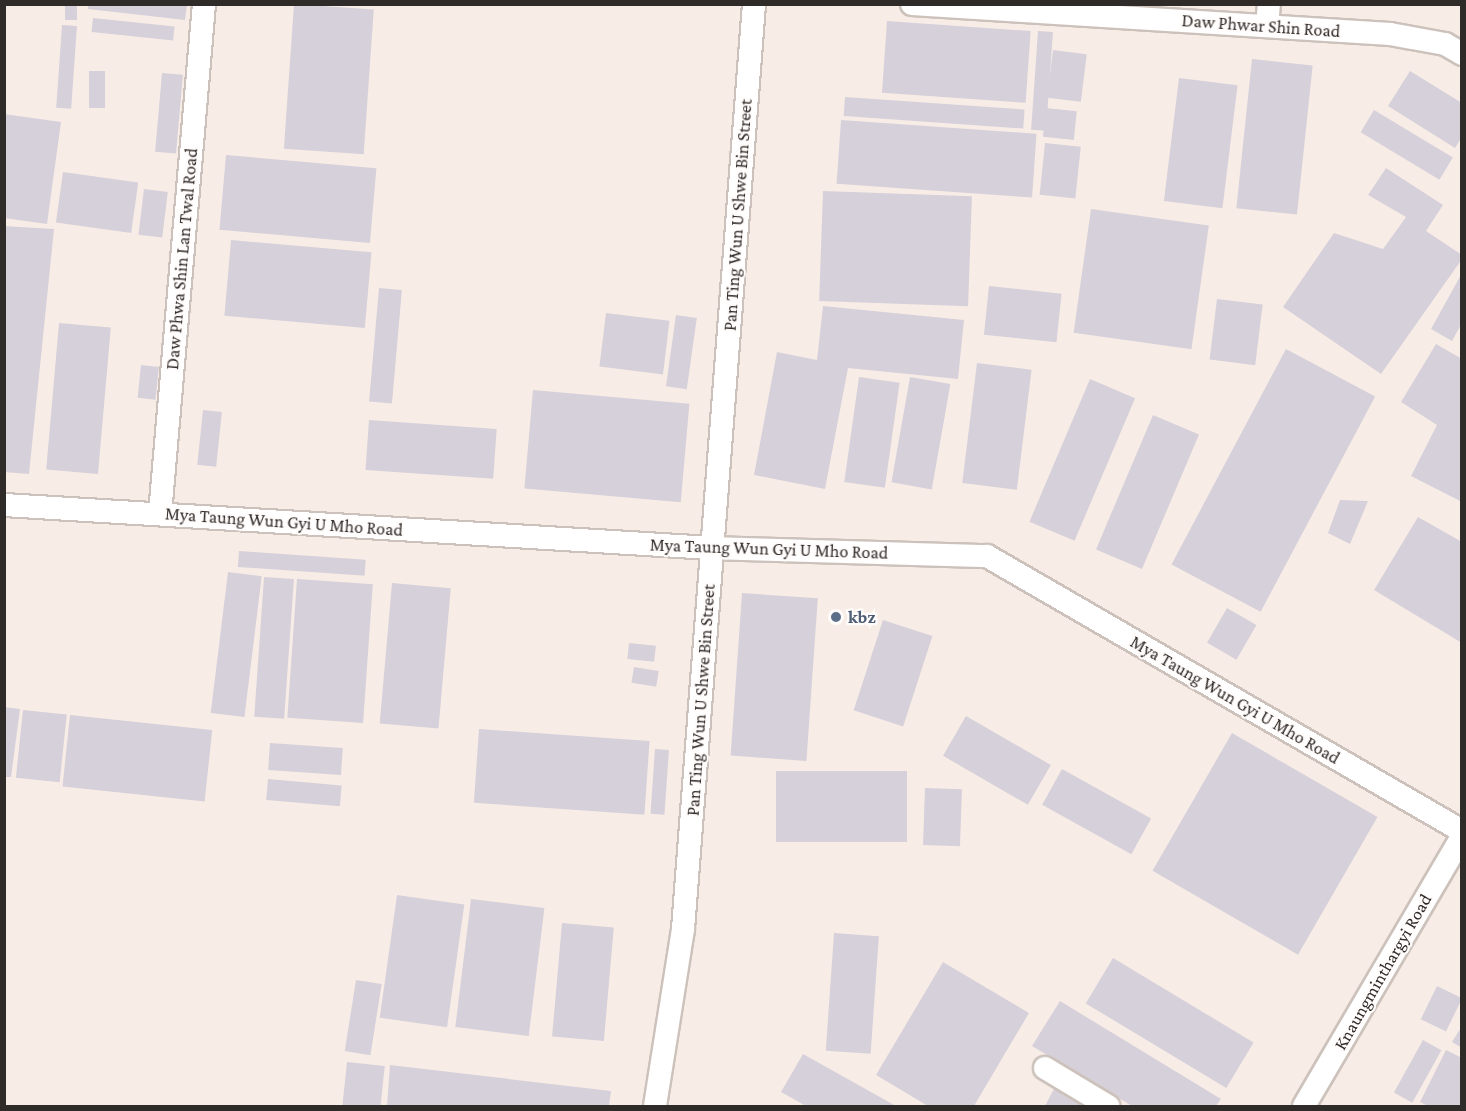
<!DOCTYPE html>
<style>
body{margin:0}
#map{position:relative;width:1466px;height:1111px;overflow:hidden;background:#f8ede6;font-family:"Crimson Pro",serif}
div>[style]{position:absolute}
.building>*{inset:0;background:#d6d0da;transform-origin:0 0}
.roads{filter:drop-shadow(2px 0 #ccc2bb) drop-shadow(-2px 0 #ccc2bb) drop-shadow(0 2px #ccc2bb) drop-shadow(0 -2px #ccc2bb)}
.minor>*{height:22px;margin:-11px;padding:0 11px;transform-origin:11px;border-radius:11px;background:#fff}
.dots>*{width:16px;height:16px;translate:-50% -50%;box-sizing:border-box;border:3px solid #fffcfb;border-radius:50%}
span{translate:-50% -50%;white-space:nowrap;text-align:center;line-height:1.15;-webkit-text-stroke:4.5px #fffcfb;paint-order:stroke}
.street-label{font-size:18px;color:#2f2b28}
.service-label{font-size:18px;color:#4e5e75;font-weight:700}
.left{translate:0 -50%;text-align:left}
.frame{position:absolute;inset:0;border:6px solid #2f2b28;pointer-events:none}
</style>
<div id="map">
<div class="building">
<div style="left:65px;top:4px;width:12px;height:16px"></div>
<div style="clip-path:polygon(88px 4px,187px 4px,185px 20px,88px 9px)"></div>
<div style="left:294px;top:4px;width:80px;height:145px;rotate:4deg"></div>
<div style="left:93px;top:18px;width:82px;height:14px;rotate:6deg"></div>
<div style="left:887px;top:21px;width:144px;height:72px;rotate:4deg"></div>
<div style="left:62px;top:25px;width:15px;height:83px;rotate:4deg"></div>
<div style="left:1038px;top:31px;width:15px;height:99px;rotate:4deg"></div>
<div style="left:1053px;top:50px;width:34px;height:48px;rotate:7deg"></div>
<div style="left:1252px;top:59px;width:61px;height:150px;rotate:6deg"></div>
<div style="left:89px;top:71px;width:16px;height:37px"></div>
<div style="clip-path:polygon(1410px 71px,1462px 103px,1462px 137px,1455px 148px,1388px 106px)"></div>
<div style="left:162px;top:73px;width:21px;height:79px;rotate:5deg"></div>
<div style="left:1179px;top:78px;width:59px;height:124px;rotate:7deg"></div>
<div style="left:845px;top:97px;width:180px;height:19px;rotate:4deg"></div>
<div style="left:1046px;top:108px;width:31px;height:29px;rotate:6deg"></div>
<div style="left:1374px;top:110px;width:92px;height:26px;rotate:31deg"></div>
<div style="clip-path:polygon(4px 114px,61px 122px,47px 224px,4px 218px)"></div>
<div style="left:841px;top:120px;width:196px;height:64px;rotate:4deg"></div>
<div style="left:1045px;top:143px;width:36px;height:52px;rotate:6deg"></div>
<div style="left:226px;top:155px;width:151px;height:75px;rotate:5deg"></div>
<div style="clip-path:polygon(1386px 168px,1443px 205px,1426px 231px,1462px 255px,1462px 259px,1381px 374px,1283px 307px,1334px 233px,1383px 249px,1406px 217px,1368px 195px)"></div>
<div style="left:63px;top:172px;width:76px;height:51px;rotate:8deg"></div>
<div style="left:144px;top:189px;width:24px;height:46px;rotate:7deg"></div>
<div style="left:823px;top:191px;width:149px;height:110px;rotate:2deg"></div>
<div style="left:1091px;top:209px;width:119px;height:125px;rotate:8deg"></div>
<div style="clip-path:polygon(4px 226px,54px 229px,29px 474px,4px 472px)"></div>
<div style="left:231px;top:240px;width:141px;height:76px;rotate:5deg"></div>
<div style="clip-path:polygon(1462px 273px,1462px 323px,1452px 341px,1431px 329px)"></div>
<div style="left:989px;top:286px;width:73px;height:49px;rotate:6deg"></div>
<div style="left:379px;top:288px;width:23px;height:114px;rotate:5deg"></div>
<div style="left:1217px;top:299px;width:46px;height:61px;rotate:7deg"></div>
<div style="clip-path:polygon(823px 306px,964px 320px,958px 379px,848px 368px,825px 489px,754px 475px,777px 352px,817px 360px)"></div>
<div style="left:606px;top:313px;width:64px;height:54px;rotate:7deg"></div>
<div style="left:676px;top:315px;width:21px;height:72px;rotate:8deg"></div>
<div style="left:59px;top:323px;width:52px;height:147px;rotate:5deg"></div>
<div style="clip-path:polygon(1436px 344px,1462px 359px,1462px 502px,1411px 476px,1437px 425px,1401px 402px)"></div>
<div style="left:1286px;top:349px;width:101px;height:244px;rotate:28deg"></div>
<div style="left:977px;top:363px;width:55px;height:121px;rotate:7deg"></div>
<div style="left:141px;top:365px;width:18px;height:33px;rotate:6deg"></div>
<div style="left:859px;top:377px;width:41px;height:106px;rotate:8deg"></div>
<div style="left:910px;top:377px;width:41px;height:107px;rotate:10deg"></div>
<div style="left:1090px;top:379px;width:49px;height:155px;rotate:23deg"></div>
<div style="left:533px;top:390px;width:157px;height:99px;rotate:5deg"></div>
<div style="left:203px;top:410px;width:19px;height:55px;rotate:6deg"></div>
<div style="left:1153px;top:415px;width:50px;height:146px;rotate:23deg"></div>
<div style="left:369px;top:420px;width:128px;height:50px;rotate:4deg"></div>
<div style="clip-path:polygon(1340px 500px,1368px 501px,1350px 544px,1328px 533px)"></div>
<div style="clip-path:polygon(1418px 517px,1462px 542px,1462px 643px,1374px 590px)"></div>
<div style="left:239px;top:551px;width:127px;height:16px;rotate:4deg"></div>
<div style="left:228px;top:572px;width:34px;height:142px;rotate:7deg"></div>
<div style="left:264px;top:577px;width:30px;height:140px;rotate:4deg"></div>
<div style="left:297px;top:579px;width:76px;height:139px;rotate:4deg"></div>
<div style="left:392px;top:583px;width:59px;height:141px;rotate:5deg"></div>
<div style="left:742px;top:593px;width:76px;height:163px;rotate:4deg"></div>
<div style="left:1227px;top:608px;width:34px;height:40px;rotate:30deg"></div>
<div style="left:883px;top:620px;width:52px;height:95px;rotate:18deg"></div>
<div style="left:629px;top:643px;width:27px;height:16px;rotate:6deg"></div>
<div style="left:634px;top:667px;width:25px;height:16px;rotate:9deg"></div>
<div style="clip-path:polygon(4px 707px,20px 709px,11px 777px,4px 777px)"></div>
<div style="left:23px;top:710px;width:44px;height:68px;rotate:6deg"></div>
<div style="left:70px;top:715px;width:143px;height:72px;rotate:6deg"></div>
<div style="left:966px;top:716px;width:98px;height:46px;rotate:30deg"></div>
<div style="left:479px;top:729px;width:171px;height:74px;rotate:4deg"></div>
<div style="left:1232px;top:733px;width:168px;height:159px;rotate:30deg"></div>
<div style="left:270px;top:743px;width:73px;height:27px;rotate:4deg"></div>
<div style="left:655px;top:749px;width:14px;height:65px;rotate:4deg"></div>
<div style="left:1062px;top:769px;width:102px;height:41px;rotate:29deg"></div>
<div style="left:776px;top:771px;width:131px;height:71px"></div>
<div style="left:268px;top:779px;width:74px;height:21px;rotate:5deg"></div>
<div style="left:925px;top:788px;width:37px;height:57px;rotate:2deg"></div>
<div style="left:397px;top:895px;width:68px;height:124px;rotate:8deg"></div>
<div style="left:471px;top:899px;width:74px;height:129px;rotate:7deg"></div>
<div style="left:562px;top:923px;width:52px;height:114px;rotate:5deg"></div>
<div style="left:834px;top:933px;width:45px;height:118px;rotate:4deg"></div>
<div style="left:1113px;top:958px;width:164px;height:53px;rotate:31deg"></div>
<div style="clip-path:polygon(943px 962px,1029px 1013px,974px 1106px,928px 1106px,876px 1075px)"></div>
<div style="left:356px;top:980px;width:26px;height:72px;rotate:9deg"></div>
<div style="left:1437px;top:986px;width:28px;height:37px;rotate:26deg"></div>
<div style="clip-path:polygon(1060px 1001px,1221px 1099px,1216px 1106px,1132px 1106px,1032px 1046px)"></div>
<div style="clip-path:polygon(1462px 1026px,1462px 1048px,1452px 1042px)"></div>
<div style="left:1423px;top:1040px;width:21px;height:60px;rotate:29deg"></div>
<div style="clip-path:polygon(1446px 1050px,1462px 1058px,1462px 1106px,1428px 1106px,1420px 1102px)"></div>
<div style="clip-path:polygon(803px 1054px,896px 1106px,806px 1106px,781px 1092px)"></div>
<div style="left:347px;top:1062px;width:38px;height:44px;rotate:6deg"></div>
<div style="clip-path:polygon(390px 1065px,611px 1091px,609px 1106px,387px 1106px)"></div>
<div style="clip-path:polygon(1057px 1083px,1094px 1106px,1045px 1106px)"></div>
</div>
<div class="roads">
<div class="minor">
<div style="left:912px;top:4px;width:479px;rotate:3.6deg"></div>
<div style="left:1390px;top:34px;width:56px;rotate:10.3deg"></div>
<div style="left:1445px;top:44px;width:20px;rotate:30deg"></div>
<div style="left:1267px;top:26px;width:22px;rotate:-85deg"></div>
<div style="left:4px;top:505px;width:709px;rotate:3.48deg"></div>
<div style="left:712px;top:548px;width:275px;rotate:1.7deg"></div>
<div style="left:987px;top:556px;width:549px;rotate:30.07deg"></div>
<div style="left:160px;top:514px;width:512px;rotate:-85.07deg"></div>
<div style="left:1045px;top:1068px;width:74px;rotate:31.1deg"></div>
<div style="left:655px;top:1106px;width:179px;rotate:-81deg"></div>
<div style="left:683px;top:929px;width:928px;rotate:-85.61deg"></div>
<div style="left:1304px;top:1106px;width:312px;rotate:-59.6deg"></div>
</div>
</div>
<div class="dots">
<div style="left:836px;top:617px;background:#5c6f8a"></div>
</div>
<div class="street-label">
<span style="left:1261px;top:26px;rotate:4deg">Daw Phwar Shin Road</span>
<span style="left:738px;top:215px;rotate:-86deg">Pan Ting Wun U Shwe Bin Street</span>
<span style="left:182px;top:259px;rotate:-85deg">Daw Phwa Shin Lan Twal Road</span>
<span style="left:284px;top:522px;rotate:4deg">Mya Taung Wun Gyi U Mho Road</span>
<span style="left:769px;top:549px;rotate:2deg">Mya Taung Wun Gyi U Mho Road</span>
<span style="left:701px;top:700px;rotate:-86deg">Pan Ting Wun U Shwe Bin Street</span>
<span style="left:1235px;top:700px;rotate:30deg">Mya Taung Wun Gyi U Mho Road</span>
<span style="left:1383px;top:972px;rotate:-60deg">Knaungminthargyi Road</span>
</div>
<div class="service-label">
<span class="left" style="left:848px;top:617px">kbz</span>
</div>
<div class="frame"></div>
</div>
